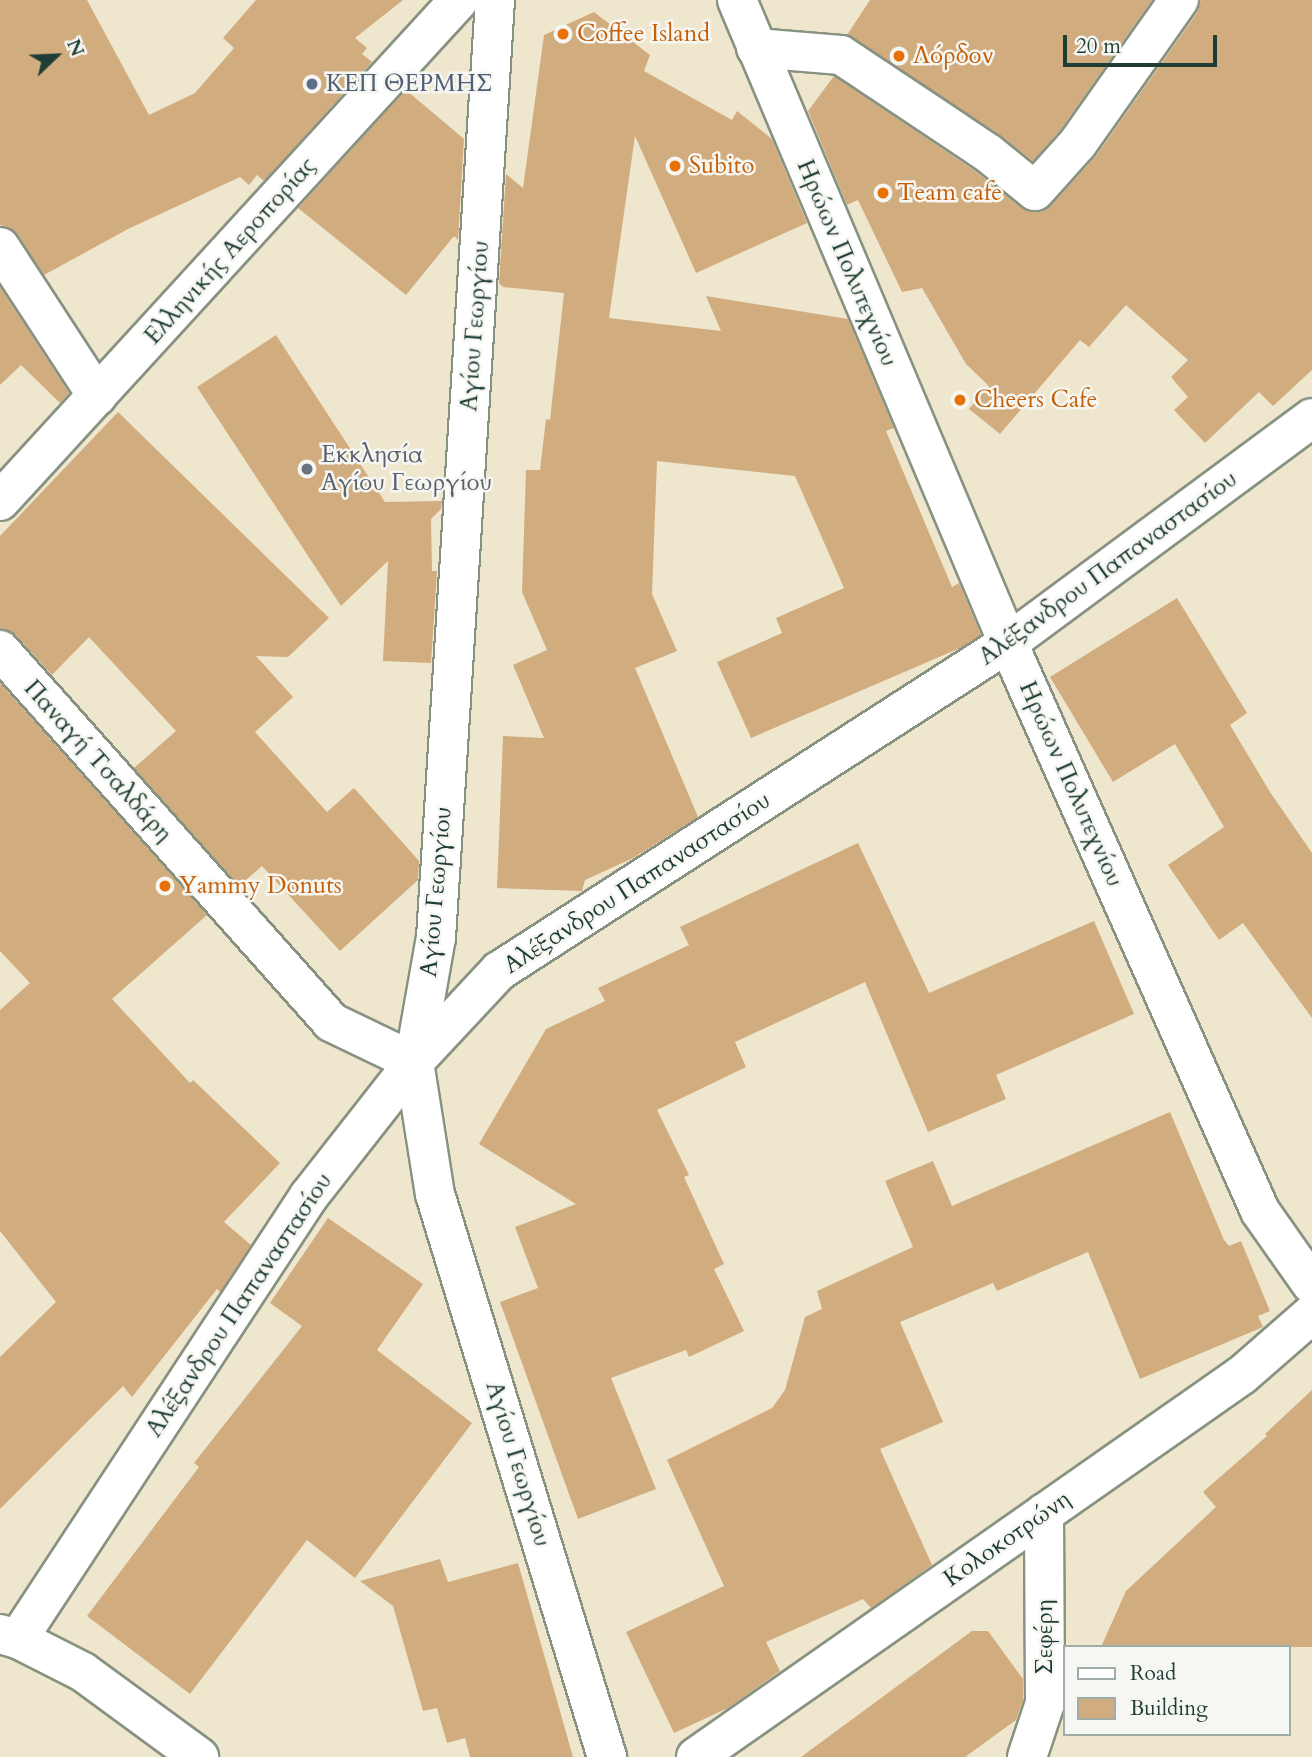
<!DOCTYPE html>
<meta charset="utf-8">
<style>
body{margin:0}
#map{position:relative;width:1312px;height:1757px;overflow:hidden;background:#efe6ce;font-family:Cardo,serif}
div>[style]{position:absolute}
.building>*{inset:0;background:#d1ac7f}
.roads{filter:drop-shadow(2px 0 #879281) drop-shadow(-2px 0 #879281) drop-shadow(0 2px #879281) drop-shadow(0 -2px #879281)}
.minor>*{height:38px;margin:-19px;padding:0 19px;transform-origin:19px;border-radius:19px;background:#fff}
.dots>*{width:19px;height:19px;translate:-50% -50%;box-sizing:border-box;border:4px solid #f6f6f2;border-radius:50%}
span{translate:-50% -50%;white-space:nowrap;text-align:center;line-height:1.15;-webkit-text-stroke:5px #f6f6f2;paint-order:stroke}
.food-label{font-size:24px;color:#c56008}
.left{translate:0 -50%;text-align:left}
.service-label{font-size:24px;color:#4e5e75}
.street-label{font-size:24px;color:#1f3d34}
.worship-label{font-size:24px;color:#5b616d}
.legend{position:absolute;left:1063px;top:1645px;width:228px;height:91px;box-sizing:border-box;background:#f6f6f2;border:2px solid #a0aca6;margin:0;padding:9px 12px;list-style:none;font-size:21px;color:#1f3d34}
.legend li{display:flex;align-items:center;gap:14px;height:35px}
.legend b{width:35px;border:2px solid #a0aca6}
.north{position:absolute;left:21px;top:21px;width:70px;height:70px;-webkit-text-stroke:5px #f6f6f2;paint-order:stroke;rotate:67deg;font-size:19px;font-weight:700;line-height:28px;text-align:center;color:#1f3d34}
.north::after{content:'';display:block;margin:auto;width:24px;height:32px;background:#1f3d34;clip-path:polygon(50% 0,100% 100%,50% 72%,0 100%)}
.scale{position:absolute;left:1063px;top:35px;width:154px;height:32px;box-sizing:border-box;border:4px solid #1f3d34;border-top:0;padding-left:9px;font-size:21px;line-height:24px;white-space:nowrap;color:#1f3d34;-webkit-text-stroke:5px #f6f6f2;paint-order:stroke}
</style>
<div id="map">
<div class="building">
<div style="clip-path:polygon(0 0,87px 0,149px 115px,195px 93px,234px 48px,223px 38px,256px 0,403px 0,355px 38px,367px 48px,362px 54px,372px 62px,264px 181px,257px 175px,249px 185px,240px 177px,128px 229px,44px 275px,18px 235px,10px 228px,0 225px)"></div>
<div style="clip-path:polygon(870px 0,1152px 0,1061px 129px,1033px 161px,1000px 135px,847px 35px)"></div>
<div style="clip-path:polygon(1201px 0,1312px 0,1312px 370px,1273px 406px,1259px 392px,1205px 443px,1174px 410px,1188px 397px,1171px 377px,1188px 360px,1126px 305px,1089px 347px,1080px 340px,1000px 434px,969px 409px,989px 386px,966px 364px,922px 288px,902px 292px,858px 200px,847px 205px,808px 111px,834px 76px,975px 171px,1021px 208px,1031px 212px,1042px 212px,1051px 206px,1096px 156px,1197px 13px)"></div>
<div style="clip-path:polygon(594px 12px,650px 55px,644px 71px,732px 120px,737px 111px,772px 139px,807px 223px,696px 273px,635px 136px,609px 318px,721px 331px,706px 296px,848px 319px,894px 428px,886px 431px,952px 587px,959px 583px,981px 635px,960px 648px,751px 738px,717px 662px,782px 633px,776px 618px,844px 588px,795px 476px,657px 461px,652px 594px,677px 651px,635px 668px,698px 817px,633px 858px,585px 880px,582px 891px,497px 888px,503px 736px,544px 738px,513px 665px,547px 650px,522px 592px,526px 470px,540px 470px,546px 419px,550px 420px,564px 293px,503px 287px,499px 283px,506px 174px,523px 188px,544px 35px)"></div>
<div style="clip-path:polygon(406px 90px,464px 139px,458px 240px,454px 236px,406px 295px,298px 208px)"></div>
<div style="clip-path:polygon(0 287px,69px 393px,60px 403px,21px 365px,0 385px)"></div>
<div style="clip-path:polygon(276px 335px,385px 502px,442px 501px,441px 509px,431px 519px,432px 571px,437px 571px,431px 663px,383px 661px,388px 561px,341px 606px,197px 387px)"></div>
<div style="clip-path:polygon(118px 412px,329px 618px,288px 657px,256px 656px,293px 697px,255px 732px,327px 812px,354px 788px,419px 861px,418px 880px,340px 951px,262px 866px,239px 886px,134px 768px,176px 731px,89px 637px,52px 675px,16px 635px,0 629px,0 536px)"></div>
<div style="clip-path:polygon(1177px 598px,1247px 713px,1230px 725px,1270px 792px,1312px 853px,1312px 1018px,1243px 923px,1219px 940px,1168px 865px,1224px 827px,1175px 744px,1113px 782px,1050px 677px)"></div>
<div style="clip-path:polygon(0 683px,207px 915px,112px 999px,190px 1083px,193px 1080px,280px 1163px,224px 1222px,251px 1245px,220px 1292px,217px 1289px,132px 1397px,123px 1386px,0 1509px,0 1357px,56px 1302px,0 1231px,0 1010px,30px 983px,0 951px)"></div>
<div style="clip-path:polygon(858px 843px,929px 993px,1094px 921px,1134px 1014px,996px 1075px,1006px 1099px,928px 1132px,865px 982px,735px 1042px,746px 1067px,657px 1110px,689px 1175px,684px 1177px,724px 1264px,714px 1269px,744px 1331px,689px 1357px,686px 1350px,611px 1378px,656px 1489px,578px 1519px,500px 1302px,538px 1288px,515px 1227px,576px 1204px,479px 1144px,546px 1029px,605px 1001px,598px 988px,689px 945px,680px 927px)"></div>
<div style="clip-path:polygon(1170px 1112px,1224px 1240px,1229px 1246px,1241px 1241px,1270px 1311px,1258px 1316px,1263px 1327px,1140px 1379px,1088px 1252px,997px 1291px,993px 1283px,900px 1322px,943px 1422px,880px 1449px,932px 1565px,871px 1608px,863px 1599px,766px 1642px,780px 1671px,728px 1708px,674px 1733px,626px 1632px,724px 1586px,667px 1460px,772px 1408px,785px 1390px,805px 1317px,822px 1309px,817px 1291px,913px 1247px,885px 1181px,933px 1161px,952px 1206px)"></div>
<div style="clip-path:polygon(328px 1218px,423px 1284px,377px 1350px,472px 1423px,355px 1578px,307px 1540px,190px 1694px,87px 1616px,199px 1467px,194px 1463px,302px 1326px,270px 1303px)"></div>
<div style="clip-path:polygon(1312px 1390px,1312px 1647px,1101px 1647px,1126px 1591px,1216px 1507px,1203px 1492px,1267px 1436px,1265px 1434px)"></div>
<div style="clip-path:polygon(440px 1559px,448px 1582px,518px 1563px,573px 1757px,470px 1757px,465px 1738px,447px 1743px,437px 1708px,423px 1711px,393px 1606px,360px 1581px)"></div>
<div style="clip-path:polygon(972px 1631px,988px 1631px,1023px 1679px,1023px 1700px,1016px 1720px,965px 1757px,801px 1757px)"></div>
</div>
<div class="roads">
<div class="minor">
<div style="left:495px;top:0;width:939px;rotate:93.6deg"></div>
<div style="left:436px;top:937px;width:127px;rotate:100deg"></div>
<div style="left:414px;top:1062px;width:134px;rotate:81deg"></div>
<div style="left:435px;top:1194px;width:589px;rotate:73.01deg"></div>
<div style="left:737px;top:0;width:698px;rotate:67.15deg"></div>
<div style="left:1008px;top:643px;width:621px;rotate:66.07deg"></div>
<div style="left:1260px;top:1211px;width:90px;rotate:54.9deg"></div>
<div style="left:756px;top:48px;width:85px;rotate:4.7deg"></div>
<div style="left:841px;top:55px;width:177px;rotate:33.7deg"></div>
<div style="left:988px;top:153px;width:60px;rotate:39deg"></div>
<div style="left:1035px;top:191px;width:64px;rotate:-48.1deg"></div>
<div style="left:1078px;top:143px;width:175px;rotate:-54.8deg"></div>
<div style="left:0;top:247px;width:178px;rotate:56.9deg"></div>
<div style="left:0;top:501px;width:679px;rotate:-47.51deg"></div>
<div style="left:0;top:650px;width:498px;rotate:48.3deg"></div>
<div style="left:331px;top:1022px;width:92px;rotate:25.7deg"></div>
<div style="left:0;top:1634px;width:19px;rotate:16deg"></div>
<div style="left:18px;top:1639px;width:73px;rotate:26.9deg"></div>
<div style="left:83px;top:1672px;width:144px;rotate:36.2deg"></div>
<div style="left:18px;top:1639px;width:530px;rotate:-56.7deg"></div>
<div style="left:309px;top:1196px;width:170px;rotate:-51.9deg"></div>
<div style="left:414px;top:1062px;width:125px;rotate:-47deg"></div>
<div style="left:499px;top:971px;width:606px;rotate:-32.8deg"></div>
<div style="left:1008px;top:643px;width:378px;rotate:-36.5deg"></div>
<div style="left:696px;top:1757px;width:666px;rotate:-34.98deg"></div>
<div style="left:1242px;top:1375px;width:93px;rotate:-41.1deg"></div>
<div style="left:1027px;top:1757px;width:57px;rotate:-71.6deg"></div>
<div style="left:1045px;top:1703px;width:190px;rotate:-90.3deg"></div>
</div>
</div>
<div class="dots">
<div style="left:563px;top:34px;background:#e8710a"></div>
<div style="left:899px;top:56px;background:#e8710a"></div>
<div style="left:312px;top:84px;background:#5c6f8a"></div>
<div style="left:675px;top:166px;background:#e8710a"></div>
<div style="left:883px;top:193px;background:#e8710a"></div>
<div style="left:960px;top:400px;background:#e8710a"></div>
<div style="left:307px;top:469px;background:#6b7280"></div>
<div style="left:165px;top:886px;background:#e8710a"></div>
</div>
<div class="food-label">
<span class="left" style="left:577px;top:34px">Coffee Island</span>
<span class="left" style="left:913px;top:56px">Λόρδον</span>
<span class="left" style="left:689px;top:166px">Subito</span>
<span class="left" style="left:897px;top:193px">Team cafe</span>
<span class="left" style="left:974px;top:400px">Cheers Cafe</span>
<span class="left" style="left:179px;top:886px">Yammy Donuts</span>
</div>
<div class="service-label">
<span class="left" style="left:326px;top:84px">ΚΕΠ ΘΕΡΜΗΣ</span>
</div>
<div class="street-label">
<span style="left:230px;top:251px;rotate:-48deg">Ελληνικής Αεροπορίας</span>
<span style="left:847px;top:263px;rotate:67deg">Ηρώων Πολυτεχνίου</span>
<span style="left:475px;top:326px;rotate:-86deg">Αγίου Γεωργίου</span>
<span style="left:1108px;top:568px;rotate:-36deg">Αλέξανδρου Παπαναστασίου</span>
<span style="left:98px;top:761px;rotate:48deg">Παναγή Τσαλδάρη</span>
<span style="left:1071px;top:784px;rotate:66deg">Ηρώων Πολυτεχνίου</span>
<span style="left:637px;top:883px;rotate:-33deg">Αλέξανδρου Παπαναστασίου</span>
<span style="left:436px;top:892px;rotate:-85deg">Αγίου Γεωργίου</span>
<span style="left:239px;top:1305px;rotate:-56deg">Αλέξανδρου Παπαναστασίου</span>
<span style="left:518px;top:1464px;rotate:73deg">Αγίου Γεωργίου</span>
<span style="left:1007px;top:1539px;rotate:-35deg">Κολοκοτρώνη</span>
<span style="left:1045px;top:1637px;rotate:-90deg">Σεφέρη</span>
</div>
<div class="worship-label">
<span class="left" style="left:321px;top:469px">Εκκλησία<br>Αγίου Γεωργίου</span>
</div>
<ul class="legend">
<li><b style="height:9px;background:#fff"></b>Road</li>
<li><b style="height:19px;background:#d1ac7f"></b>Building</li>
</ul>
<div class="north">N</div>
<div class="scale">20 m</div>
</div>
